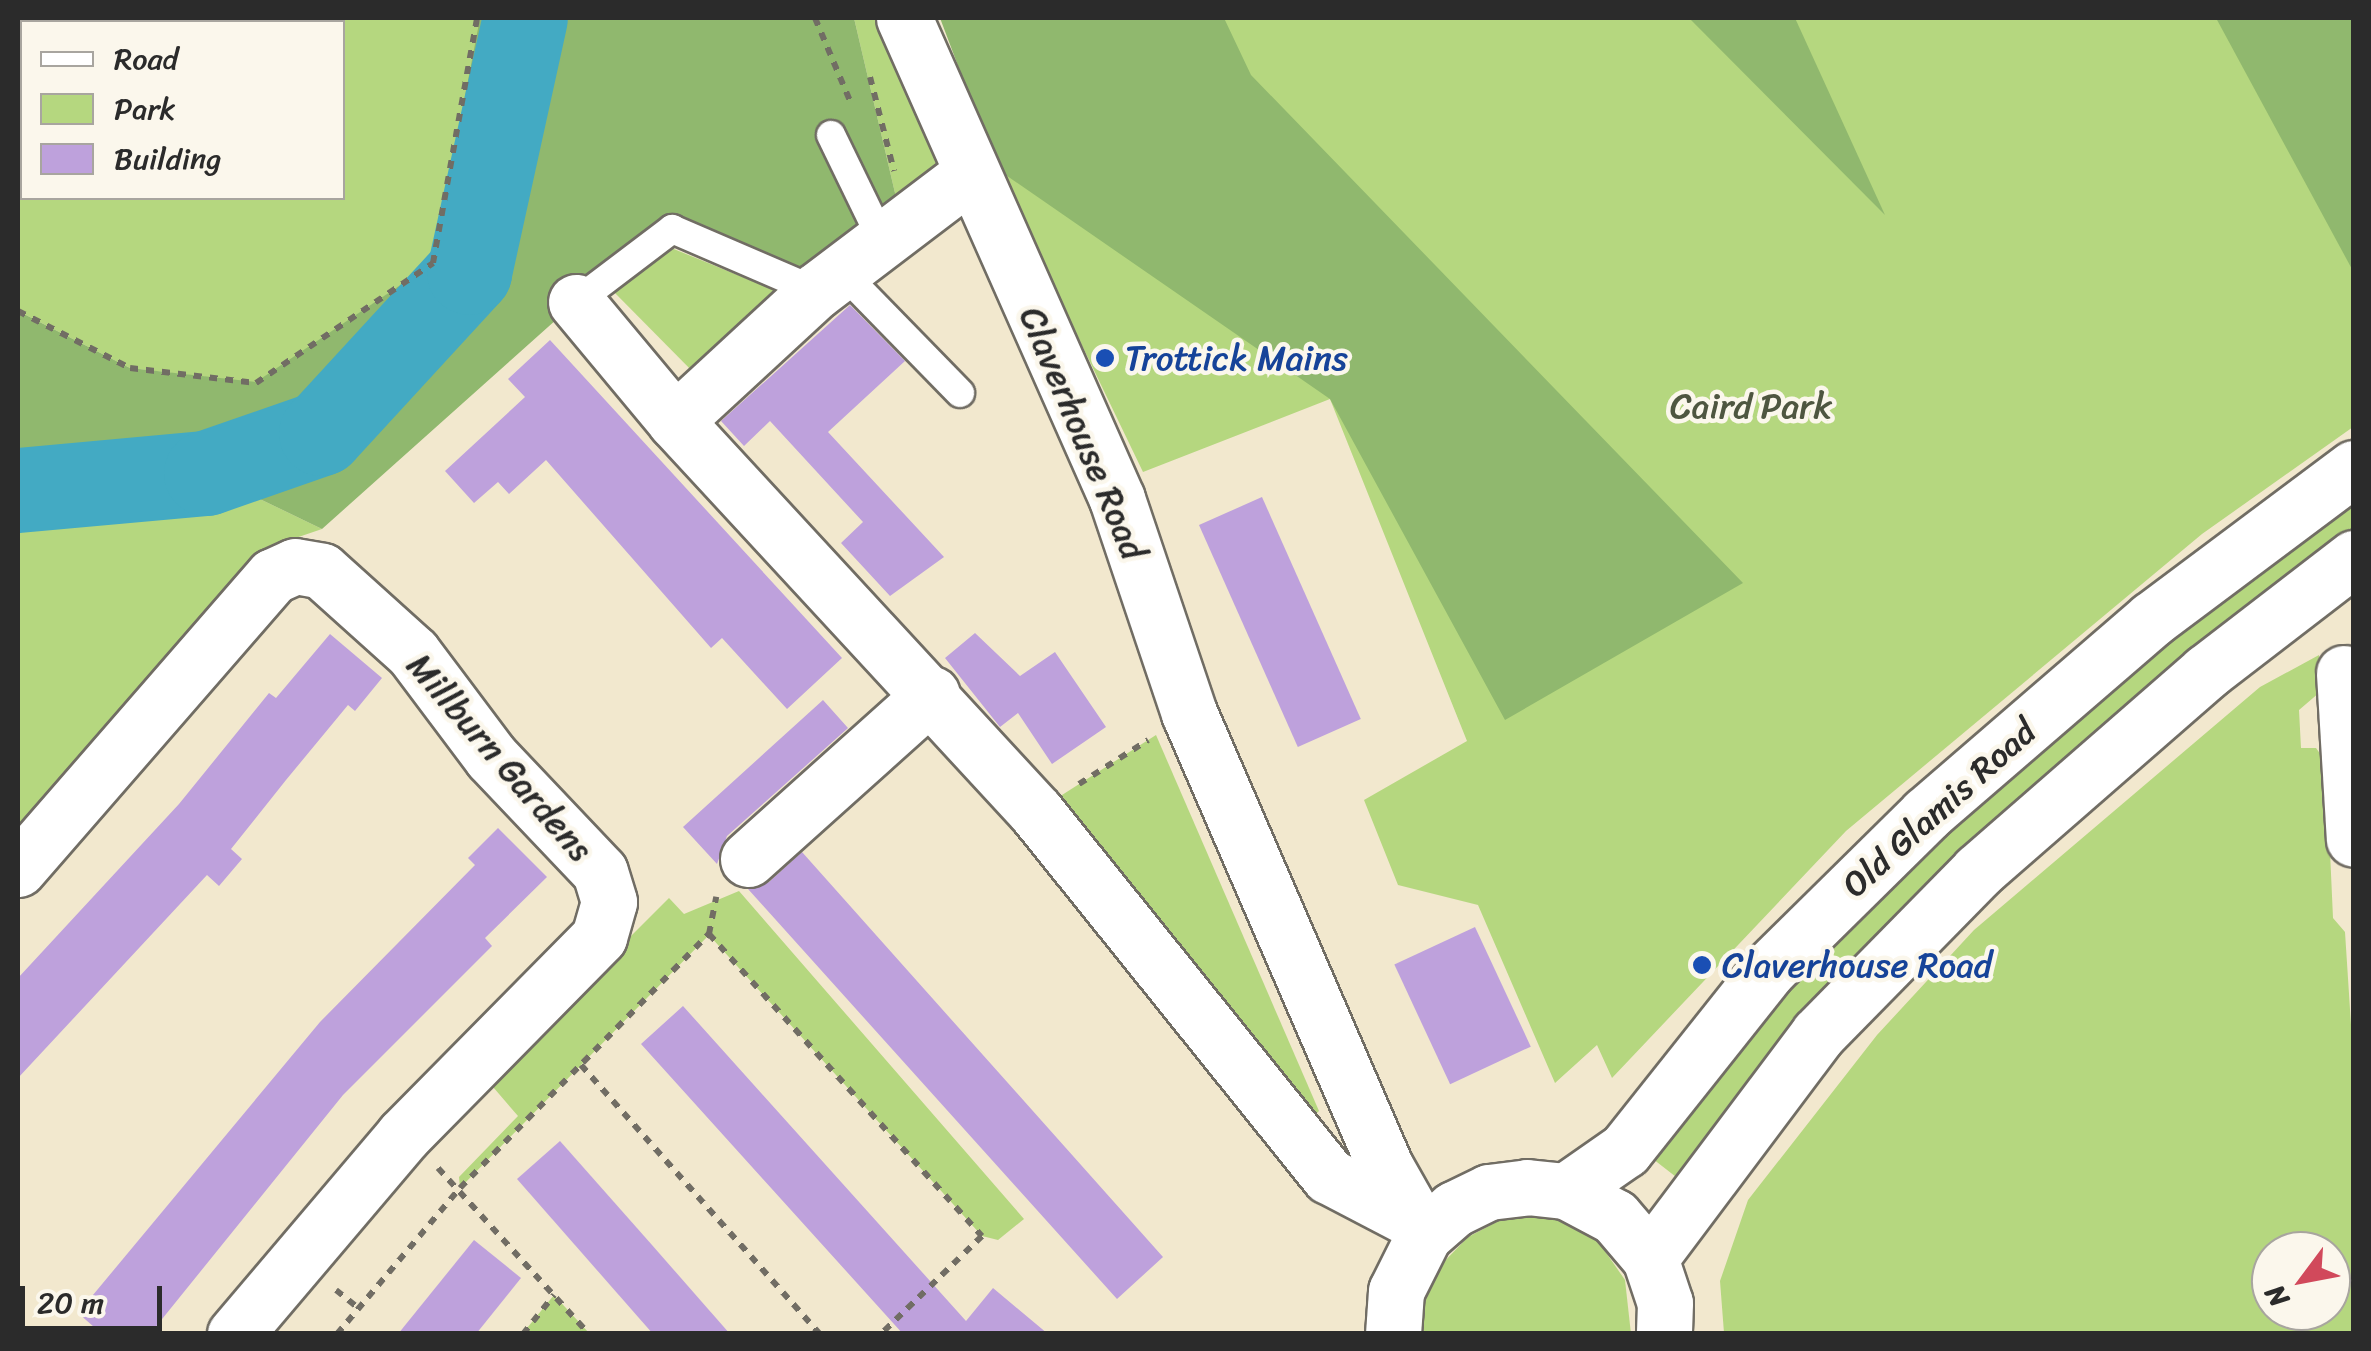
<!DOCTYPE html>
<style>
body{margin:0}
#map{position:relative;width:2371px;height:1351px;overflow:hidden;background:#f2e8ce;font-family:Sriracha,sans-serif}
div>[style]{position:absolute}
.green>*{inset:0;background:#b5d77f}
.forest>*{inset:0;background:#90b86e}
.river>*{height:85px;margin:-42.5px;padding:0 42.5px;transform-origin:42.5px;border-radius:42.5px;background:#43aac3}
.building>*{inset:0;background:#bea1dc;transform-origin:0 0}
.path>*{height:6px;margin-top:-3px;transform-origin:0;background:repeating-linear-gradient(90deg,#716d64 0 8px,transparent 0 16px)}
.roads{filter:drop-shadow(2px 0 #716d64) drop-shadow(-2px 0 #716d64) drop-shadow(0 2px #716d64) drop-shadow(0 -2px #716d64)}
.lane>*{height:28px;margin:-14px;padding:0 14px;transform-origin:14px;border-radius:14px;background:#fff}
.street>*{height:55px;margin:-27.5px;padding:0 27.5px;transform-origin:27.5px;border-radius:27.5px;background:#fff}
.secondary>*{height:55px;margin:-27.5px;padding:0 27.5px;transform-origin:27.5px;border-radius:27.5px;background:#fff}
.dots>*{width:28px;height:28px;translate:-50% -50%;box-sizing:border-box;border:5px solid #fbf7ec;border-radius:50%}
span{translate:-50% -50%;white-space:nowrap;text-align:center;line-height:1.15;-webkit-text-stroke:9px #fbf7ec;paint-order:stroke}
.transit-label{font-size:35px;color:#164399}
.left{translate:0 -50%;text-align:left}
.park-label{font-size:35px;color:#4e5640}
.street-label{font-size:35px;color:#2b2b2b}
.frame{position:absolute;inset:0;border:20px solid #2b2b2b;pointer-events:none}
.legend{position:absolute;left:20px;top:20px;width:325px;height:180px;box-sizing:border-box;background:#fbf7ec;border:2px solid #a8a59f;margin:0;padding:12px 18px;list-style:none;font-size:30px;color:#2b2b2b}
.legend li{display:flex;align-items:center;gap:20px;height:50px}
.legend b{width:50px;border:2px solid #a8a59f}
.north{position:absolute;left:2251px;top:1231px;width:100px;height:100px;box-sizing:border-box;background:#fbf7ec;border:2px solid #a8a59f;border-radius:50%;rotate:238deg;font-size:28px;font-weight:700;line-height:40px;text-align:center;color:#2b2b2b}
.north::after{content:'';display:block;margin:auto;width:35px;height:45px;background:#d1495b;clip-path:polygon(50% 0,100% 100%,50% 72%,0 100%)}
.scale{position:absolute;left:20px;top:1286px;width:142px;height:45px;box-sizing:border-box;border:5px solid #2b2b2b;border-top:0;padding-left:12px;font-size:30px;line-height:35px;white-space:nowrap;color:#2b2b2b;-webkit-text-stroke:8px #fbf7ec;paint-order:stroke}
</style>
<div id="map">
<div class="green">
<div style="clip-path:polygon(evenodd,18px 18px,773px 18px,823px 130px,420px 272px,256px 383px,130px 368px,18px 311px,18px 18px,22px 22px,342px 22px,342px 198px,22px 198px,22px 22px)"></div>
<div style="clip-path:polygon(854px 18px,904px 18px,970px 174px,903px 227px)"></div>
<div style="clip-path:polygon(941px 18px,2353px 18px,2353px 427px,2202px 534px,1846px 831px,1612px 1078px,1597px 1045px,1555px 1083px,1478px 905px,1398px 885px,1364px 800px,1467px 741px,1330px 399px,1143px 472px,997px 169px)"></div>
<div style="clip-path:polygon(664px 245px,794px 298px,702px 381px,611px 289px)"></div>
<div style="clip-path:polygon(206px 473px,322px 529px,275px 545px,18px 838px,18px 490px)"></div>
<div style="clip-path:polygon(2353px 493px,2353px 529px,2329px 545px,1680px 1180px,1653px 1159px,1783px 987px,1939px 835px,2240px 574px)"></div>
<div style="clip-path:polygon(evenodd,2319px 655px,2320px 692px,2299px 710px,2301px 748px,2316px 748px,2326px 762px,2333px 918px,2345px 932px,2354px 1071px,2353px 1333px,1724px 1333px,1720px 1281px,1748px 1200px,1877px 1035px,1974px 930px,2260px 687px,2319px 655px,2271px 1251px,2331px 1251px,2331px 1311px,2271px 1311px,2271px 1251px)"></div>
<div style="clip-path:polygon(1156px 735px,1319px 1111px,1307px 1122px,1051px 802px)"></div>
<div style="clip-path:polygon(739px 891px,1024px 1219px,998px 1240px,982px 1236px,709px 935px,460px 1188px,459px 1177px,518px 1116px,487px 1080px,669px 898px,684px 914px)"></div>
<div style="clip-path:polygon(1510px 1215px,1557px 1218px,1598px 1241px,1625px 1280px,1631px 1334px,1424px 1333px,1421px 1314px,1436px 1270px,1468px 1237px)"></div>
<div style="clip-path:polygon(554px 1295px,589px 1333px,523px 1333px)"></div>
</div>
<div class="forest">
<div style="clip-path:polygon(480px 18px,854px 18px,903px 227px,816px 291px,672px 229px,576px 302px,322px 529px,206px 473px,18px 490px,18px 311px,130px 368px,256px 382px,433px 263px)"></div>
<div style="clip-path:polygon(940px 18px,1224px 18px,1251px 75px,1743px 583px,1505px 720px,1330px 399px,997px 169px)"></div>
<div style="clip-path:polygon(1689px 18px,1795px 18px,1885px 215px)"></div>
<div style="clip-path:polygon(2216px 18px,2353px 18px,2353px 271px)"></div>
</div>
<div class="river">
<div style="left:18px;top:490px;width:189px;rotate:-5.2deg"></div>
<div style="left:206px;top:473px;width:122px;rotate:-19.2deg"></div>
<div style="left:321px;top:433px;width:219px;rotate:-47.4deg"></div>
<div style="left:469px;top:272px;width:260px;rotate:-77.6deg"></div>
</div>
<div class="building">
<div style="clip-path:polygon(850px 305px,905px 361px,828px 432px,944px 557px,890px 596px,841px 543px,863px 522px,770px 421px,744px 446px,721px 421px)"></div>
<div style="clip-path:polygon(550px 340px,842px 658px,787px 709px,722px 638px,711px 648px,546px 460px,509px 494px,498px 482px,474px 503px,445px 471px,525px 397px,508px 379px)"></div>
<div style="left:1262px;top:497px;width:243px;height:69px;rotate:66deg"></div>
<div style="clip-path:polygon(975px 633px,1020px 676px,1055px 652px,1106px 727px,1052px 764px,1018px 713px,1000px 727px,945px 658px)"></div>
<div style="clip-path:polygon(330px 634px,382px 678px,355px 711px,348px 705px,286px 780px,231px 849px,242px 859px,219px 886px,207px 875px,18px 1078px,18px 978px,179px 804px,269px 693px,276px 698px)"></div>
<div style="clip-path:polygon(823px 700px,848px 728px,727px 836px,717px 864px,683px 827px)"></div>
<div style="clip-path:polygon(498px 828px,547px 877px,485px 938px,492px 946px,343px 1095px,150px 1334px,102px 1334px,78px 1313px,320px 1022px,475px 865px,468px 858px)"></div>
<div style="clip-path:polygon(802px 852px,1163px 1257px,1117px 1299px,748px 889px,769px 882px)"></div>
<div style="left:1475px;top:927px;width:132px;height:89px;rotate:65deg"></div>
<div style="clip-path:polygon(683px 1006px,966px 1321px,993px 1288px,1048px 1334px,903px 1334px,641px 1044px)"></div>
<div style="clip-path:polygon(560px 1141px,652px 1245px,730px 1334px,653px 1334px,517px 1179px)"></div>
<div style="clip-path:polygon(474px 1240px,521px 1278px,476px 1334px,398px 1334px)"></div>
</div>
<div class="path">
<div style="left:815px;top:18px;width:90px;rotate:67.1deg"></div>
<div style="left:870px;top:77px;width:97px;rotate:75.7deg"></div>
<div style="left:18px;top:311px;width:126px;rotate:27deg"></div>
<div style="left:130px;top:368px;width:127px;rotate:6.8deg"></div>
<div style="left:256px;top:383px;width:214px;rotate:-34.1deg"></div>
<div style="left:433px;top:263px;width:249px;rotate:-79.8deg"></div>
<div style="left:1079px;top:784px;width:82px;rotate:-32.5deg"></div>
<div style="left:709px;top:934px;width:407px;rotate:47.9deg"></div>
<div style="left:982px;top:1236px;width:141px;rotate:135.9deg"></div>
<div style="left:581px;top:1065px;width:360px;rotate:48.4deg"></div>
<div style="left:438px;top:1168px;width:224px;rotate:47.7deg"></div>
<div style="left:336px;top:1290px;width:28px;rotate:39deg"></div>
<div style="left:337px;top:1334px;width:191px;rotate:-49.9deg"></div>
<div style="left:460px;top:1188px;width:356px;rotate:-45.6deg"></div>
<div style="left:709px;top:934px;width:38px;rotate:-79deg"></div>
<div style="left:523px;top:1334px;width:50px;rotate:-51.5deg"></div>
</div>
<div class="roads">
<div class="lane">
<div style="left:831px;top:135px;width:119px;rotate:64.1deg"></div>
<div style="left:842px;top:272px;width:169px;rotate:45.7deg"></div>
<div style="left:576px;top:302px;width:121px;rotate:-37.2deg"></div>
<div style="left:672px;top:229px;width:157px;rotate:23.3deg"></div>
</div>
<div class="street">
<div style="left:576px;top:302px;width:155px;rotate:50.2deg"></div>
<div style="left:675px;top:421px;width:532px;rotate:47.28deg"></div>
<div style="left:1036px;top:812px;width:467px;rotate:51.2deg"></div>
<div style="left:1329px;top:1176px;width:99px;rotate:27.6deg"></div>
<div style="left:675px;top:421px;width:192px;rotate:-42.7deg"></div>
<div style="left:816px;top:291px;width:193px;rotate:-37.2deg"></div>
<div style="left:2344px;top:673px;width:166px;rotate:86.6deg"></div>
<div style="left:748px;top:859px;width:247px;rotate:-41.9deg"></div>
<div style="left:18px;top:869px;width:388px;rotate:-49deg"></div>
<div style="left:273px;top:576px;width:24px;rotate:-24deg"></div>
<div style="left:295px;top:566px;width:27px;rotate:10deg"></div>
<div style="left:322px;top:571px;width:122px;rotate:42deg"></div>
<div style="left:413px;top:653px;width:130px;rotate:53.1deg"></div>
<div style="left:491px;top:757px;width:158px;rotate:46.5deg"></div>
<div style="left:600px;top:872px;width:31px;rotate:73deg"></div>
<div style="left:609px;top:902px;width:36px;rotate:106deg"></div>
<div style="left:599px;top:937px;width:279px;rotate:134.6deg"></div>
<div style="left:403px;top:1136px;width:260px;rotate:130.3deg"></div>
</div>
<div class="secondary">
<div style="left:904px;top:18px;width:526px;rotate:66.11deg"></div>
<div style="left:1117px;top:499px;width:226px;rotate:71.4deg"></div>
<div style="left:1189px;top:713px;width:494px;rotate:66.6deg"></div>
<div style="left:1385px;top:1166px;width:79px;rotate:60.5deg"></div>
<div style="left:1566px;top:1191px;width:72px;rotate:-34.8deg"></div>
<div style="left:1625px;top:1150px;width:230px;rotate:-51.5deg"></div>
<div style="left:1768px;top:970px;width:222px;rotate:-44.6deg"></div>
<div style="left:1926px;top:814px;width:298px;rotate:-40.8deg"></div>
<div style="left:2152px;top:619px;width:252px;rotate:-36.8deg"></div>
<div style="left:1650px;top:1258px;width:280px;rotate:-53.1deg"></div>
<div style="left:1818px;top:1034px;width:228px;rotate:-45.5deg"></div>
<div style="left:1978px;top:871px;width:303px;rotate:-41.1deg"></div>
<div style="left:2206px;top:672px;width:187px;rotate:-37.6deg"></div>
<div style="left:1393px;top:1334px;width:43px;rotate:-86deg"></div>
<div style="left:1396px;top:1291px;width:63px;rotate:-63.4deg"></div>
<div style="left:1424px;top:1235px;width:40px;rotate:-41deg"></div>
<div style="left:1454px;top:1209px;width:39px;rotate:-26deg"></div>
<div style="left:1489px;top:1192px;width:38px;rotate:-7deg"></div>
<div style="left:1527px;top:1187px;width:39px;rotate:6deg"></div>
<div style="left:1566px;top:1191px;width:55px;rotate:28deg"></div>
<div style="left:1615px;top:1217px;width:54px;rotate:49.5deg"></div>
<div style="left:1650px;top:1258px;width:47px;rotate:71.6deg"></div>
<div style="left:1665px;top:1303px;width:31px;rotate:92deg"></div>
</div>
</div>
<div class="dots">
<div style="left:1105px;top:358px;background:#1a4fb4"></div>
<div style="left:1702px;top:965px;background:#1a4fb4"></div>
</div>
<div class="transit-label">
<span class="left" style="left:1125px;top:358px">Trottick Mains</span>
<span class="left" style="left:1722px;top:965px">Claverhouse Road</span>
</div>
<div class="park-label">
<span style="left:1751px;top:406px">Caird Park</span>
</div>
<div class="street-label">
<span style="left:1083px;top:433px;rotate:67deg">Claverhouse Road</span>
<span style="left:500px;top:757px;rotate:49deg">Millburn Gardens</span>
<span style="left:1939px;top:808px;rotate:-42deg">Old Glamis Road</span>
</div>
<div class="frame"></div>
<ul class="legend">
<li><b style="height:12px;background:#fff"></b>Road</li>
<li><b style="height:28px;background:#b5d77f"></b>Park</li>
<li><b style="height:28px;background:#bea1dc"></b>Building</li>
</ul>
<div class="north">N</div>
<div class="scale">20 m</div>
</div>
